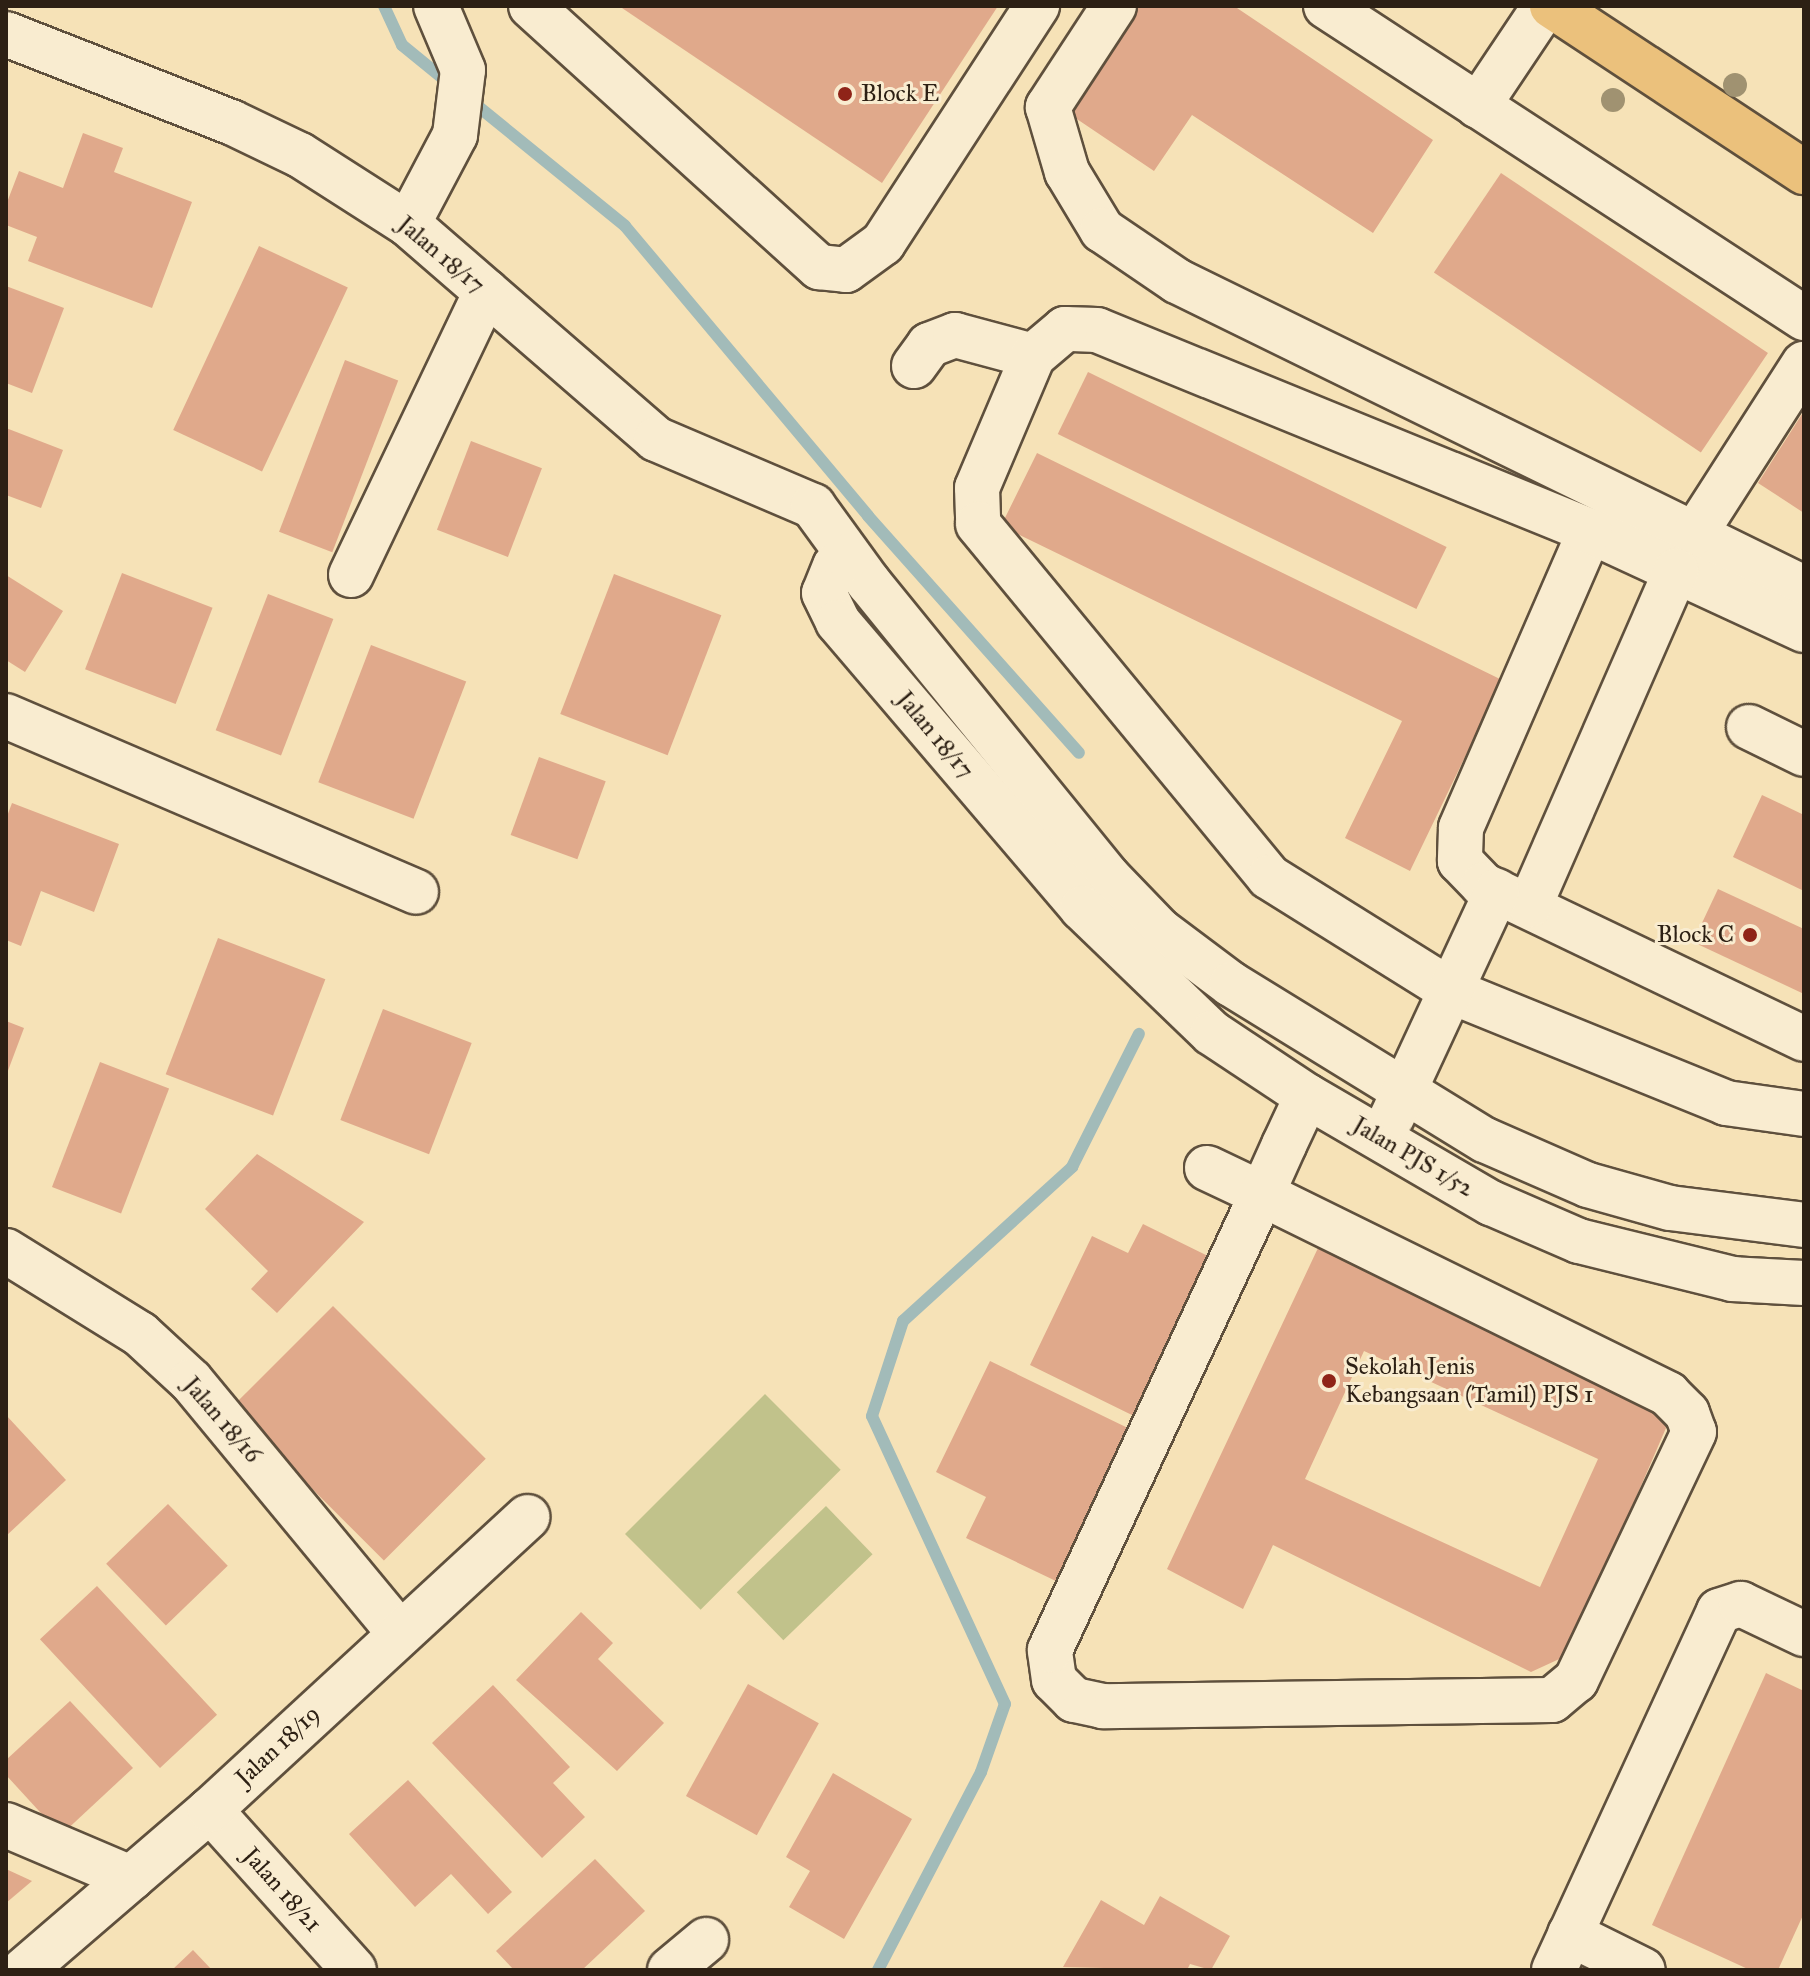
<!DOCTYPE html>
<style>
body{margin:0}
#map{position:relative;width:1810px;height:1976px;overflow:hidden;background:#f6e2b7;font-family:"IM FELL Great Primer",serif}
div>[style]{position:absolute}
.green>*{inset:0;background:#c1c28b;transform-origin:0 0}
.stream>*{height:12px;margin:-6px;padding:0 6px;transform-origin:6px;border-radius:6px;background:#a2bbb9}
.building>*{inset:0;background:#e0a98b;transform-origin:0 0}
.roads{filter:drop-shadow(2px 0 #5f503d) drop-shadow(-2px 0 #5f503d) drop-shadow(0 2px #5f503d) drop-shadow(0 -2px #5f503d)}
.minor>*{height:44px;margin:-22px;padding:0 22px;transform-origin:22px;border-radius:22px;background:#f9ecd0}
.major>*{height:44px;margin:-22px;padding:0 22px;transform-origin:22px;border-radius:22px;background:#ebc17c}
.trees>*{width:24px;height:24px;margin:-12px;border-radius:50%;background:#a09271}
.dots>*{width:22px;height:22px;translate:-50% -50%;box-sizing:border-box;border:4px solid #f9ecd0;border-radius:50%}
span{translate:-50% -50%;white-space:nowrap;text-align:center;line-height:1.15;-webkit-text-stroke:6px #f9ecd0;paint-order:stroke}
.poi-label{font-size:24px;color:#2d2014}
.left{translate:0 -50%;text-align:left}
.right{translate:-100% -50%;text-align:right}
.street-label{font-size:24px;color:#2d2014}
.frame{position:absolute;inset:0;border:8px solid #2d2014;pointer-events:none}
</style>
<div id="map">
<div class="green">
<div style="left:765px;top:1394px;width:107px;height:198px;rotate:45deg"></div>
<div style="left:826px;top:1506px;width:67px;height:124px;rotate:46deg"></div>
</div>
<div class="stream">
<div style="left:384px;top:6px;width:43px;rotate:65.2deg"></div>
<div style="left:402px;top:45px;width:63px;rotate:39.2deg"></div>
<div style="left:469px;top:99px;width:201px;rotate:39.1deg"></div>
<div style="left:625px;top:226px;width:378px;rotate:50deg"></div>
<div style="left:868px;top:516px;width:317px;rotate:48.3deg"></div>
<div style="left:878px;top:1970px;width:223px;rotate:-62.5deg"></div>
<div style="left:981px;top:1772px;width:72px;rotate:-70.6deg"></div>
<div style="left:1005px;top:1704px;width:317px;rotate:-114.8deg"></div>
<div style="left:872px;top:1416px;width:100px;rotate:-71.9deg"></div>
<div style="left:903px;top:1321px;width:229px;rotate:-42.3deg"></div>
<div style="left:1072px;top:1167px;width:149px;rotate:-63.3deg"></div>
</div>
<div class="building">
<div style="clip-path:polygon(619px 6px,998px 6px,882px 183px)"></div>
<div style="clip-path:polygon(1133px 6px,1234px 6px,1433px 140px,1373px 233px,1192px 115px,1154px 171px,1065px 111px)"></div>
<div style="clip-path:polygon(83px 133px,123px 148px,114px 172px,192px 202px,152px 308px,28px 261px,37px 237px,6px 225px,6px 205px,19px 171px,63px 188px)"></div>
<div style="left:1501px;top:173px;width:322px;height:120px;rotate:34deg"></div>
<div style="left:259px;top:246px;width:98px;height:203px;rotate:25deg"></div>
<div style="clip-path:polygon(6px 286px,64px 308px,32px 393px,6px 383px)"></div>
<div style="left:345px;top:360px;width:57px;height:184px;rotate:21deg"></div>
<div style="left:1088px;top:372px;width:399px;height:69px;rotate:26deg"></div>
<div style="clip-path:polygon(1804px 411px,1804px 513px,1758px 483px)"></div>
<div style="clip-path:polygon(6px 428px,63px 450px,41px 508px,6px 495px)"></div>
<div style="left:471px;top:441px;width:76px;height:95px;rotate:21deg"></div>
<div style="clip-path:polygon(1037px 453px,1502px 680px,1410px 871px,1345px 838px,1402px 721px,1001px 526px)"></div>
<div style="left:122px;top:573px;width:97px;height:103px;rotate:21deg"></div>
<div style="left:614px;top:574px;width:115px;height:150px;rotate:21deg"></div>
<div style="clip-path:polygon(6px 575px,63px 611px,25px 672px,6px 660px)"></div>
<div style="left:268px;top:594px;width:70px;height:146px;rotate:21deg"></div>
<div style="left:371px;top:645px;width:102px;height:147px;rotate:21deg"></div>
<div style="left:539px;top:757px;width:71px;height:83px;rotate:20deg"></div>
<div style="clip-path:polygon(1762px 795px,1804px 815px,1804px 891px,1733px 857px)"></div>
<div style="clip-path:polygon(12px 803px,119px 844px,94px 912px,41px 891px,21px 946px,6px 940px,6px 819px)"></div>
<div style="clip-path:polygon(1718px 889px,1804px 929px,1804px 994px,1693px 942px)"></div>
<div style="left:218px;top:938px;width:115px;height:146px;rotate:21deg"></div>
<div style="left:383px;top:1009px;width:95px;height:119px;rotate:21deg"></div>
<div style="clip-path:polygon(6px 1021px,24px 1028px,6px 1076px)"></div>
<div style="left:100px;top:1062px;width:74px;height:134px;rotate:21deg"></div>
<div style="clip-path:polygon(257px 1154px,364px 1222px,277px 1313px,251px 1289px,268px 1271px,205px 1209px)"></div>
<div style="clip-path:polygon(1143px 1224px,1214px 1259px,1138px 1418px,1030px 1365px,1092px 1236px,1128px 1253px)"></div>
<div style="clip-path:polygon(evenodd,1318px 1248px,1669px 1421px,1568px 1655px,1531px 1672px,1273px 1545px,1243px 1609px,1167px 1569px,1318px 1248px,1364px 1351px,1598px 1459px,1540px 1587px,1305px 1479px,1364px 1351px)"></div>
<div style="left:333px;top:1306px;width:216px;height:144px;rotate:45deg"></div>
<div style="clip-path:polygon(990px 1361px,1132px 1430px,1058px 1582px,966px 1538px,986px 1497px,936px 1472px)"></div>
<div style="clip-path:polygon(6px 1415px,66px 1480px,6px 1536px)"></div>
<div style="left:168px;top:1504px;width:86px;height:86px;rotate:46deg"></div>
<div style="left:97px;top:1586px;width:176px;height:78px;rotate:47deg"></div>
<div style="clip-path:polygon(581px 1612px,613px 1643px,598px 1659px,664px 1723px,617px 1771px,516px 1680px)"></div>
<div style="clip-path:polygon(1766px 1673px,1804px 1691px,1804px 1913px,1778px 1970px,1750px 1970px,1652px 1925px)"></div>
<div style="left:748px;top:1684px;width:81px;height:128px;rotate:29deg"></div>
<div style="clip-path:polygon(493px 1685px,570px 1767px,553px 1783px,585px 1817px,542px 1858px,432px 1743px)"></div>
<div style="clip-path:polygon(70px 1701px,133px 1768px,61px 1835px,6px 1775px,6px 1760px)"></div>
<div style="clip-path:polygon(833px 1773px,912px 1819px,844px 1939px,789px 1907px,810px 1871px,786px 1857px)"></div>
<div style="clip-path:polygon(408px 1780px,512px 1892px,488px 1914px,451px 1874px,415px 1907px,349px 1834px)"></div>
<div style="clip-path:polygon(595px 1859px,645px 1911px,582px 1970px,514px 1970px,496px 1951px)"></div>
<div style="clip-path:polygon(6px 1869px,32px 1881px,6px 1903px)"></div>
<div style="clip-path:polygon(1160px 1896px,1230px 1936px,1211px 1970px,1190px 1964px,1187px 1970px,1063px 1967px,1101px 1900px,1144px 1925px)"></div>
<div style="clip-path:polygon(193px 1950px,212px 1970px,172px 1970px)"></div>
</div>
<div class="roads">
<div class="minor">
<div style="left:531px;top:6px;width:389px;rotate:42.2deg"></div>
<div style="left:819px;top:267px;width:27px;rotate:6deg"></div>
<div style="left:846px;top:270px;width:46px;rotate:-36.1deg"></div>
<div style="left:883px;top:243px;width:283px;rotate:-57deg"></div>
<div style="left:1114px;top:6px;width:121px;rotate:123.2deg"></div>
<div style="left:1048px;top:107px;width:68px;rotate:73.7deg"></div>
<div style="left:1067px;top:172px;width:68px;rotate:58.9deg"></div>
<div style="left:1102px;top:230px;width:91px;rotate:34.2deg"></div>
<div style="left:1177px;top:281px;width:698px;rotate:26.09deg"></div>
<div style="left:1326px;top:6px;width:571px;rotate:33.13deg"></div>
<div style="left:6px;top:34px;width:242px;rotate:21.4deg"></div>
<div style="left:231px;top:122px;width:76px;rotate:25.6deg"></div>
<div style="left:300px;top:155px;width:128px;rotate:32.6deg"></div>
<div style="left:408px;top:224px;width:328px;rotate:40.9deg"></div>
<div style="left:656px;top:439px;width:171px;rotate:23.1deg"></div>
<div style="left:813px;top:506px;width:95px;rotate:54deg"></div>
<div style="left:869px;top:583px;width:379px;rotate:50.9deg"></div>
<div style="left:1108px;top:877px;width:74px;rotate:46.1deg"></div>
<div style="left:1159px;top:930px;width:90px;rotate:36.9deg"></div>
<div style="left:1231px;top:984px;width:298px;rotate:31.6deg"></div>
<div style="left:1485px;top:1140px;width:112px;rotate:23.6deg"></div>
<div style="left:1588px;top:1185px;width:85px;rotate:15.7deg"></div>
<div style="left:1670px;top:1208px;width:135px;rotate:7.2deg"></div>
<div style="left:1478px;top:106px;width:120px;rotate:-56.2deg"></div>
<div style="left:408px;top:224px;width:101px;rotate:-62.2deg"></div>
<div style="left:455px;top:135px;width:65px;rotate:-83deg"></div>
<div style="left:463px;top:70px;width:69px;rotate:-112.9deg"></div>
<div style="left:914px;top:366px;width:26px;rotate:-54deg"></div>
<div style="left:929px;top:345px;width:28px;rotate:-21deg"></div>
<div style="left:955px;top:335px;width:81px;rotate:15.1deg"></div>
<div style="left:1590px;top:531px;width:324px;rotate:113.5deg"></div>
<div style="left:1461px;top:828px;width:33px;rotate:92deg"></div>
<div style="left:1460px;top:861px;width:33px;rotate:46deg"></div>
<div style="left:1483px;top:885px;width:356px;rotate:25.6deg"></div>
<div style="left:1696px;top:532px;width:200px;rotate:-57.3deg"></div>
<div style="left:848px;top:556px;width:16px;rotate:142deg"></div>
<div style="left:835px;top:566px;width:29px;rotate:112deg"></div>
<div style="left:824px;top:593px;width:32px;rotate:64deg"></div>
<div style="left:838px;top:622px;width:376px;rotate:49.5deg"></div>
<div style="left:1082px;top:908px;width:180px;rotate:43.9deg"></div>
<div style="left:1212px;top:1033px;width:114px;rotate:33.6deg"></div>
<div style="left:1307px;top:1096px;width:213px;rotate:30.2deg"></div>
<div style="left:1491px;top:1203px;width:96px;rotate:23.4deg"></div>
<div style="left:1579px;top:1241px;width:158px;rotate:13.9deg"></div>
<div style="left:1732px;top:1279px;width:72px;rotate:3.2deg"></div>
<div style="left:351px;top:575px;width:314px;rotate:-64.5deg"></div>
<div style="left:1804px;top:630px;width:236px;rotate:-155.2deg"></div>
<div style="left:1590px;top:531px;width:532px;rotate:-157.82deg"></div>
<div style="left:1097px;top:330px;width:32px;rotate:-178deg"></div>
<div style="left:1065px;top:329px;width:42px;rotate:139.8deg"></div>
<div style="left:1033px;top:356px;width:143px;rotate:113deg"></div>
<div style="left:977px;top:488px;width:36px;rotate:88deg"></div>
<div style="left:978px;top:524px;width:457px;rotate:50.5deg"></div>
<div style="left:1269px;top:877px;width:217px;rotate:32deg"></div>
<div style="left:1453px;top:992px;width:295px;rotate:22.1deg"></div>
<div style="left:1726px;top:1103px;width:79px;rotate:8deg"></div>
<div style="left:6px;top:716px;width:446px;rotate:23.2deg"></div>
<div style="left:1749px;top:727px;width:61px;rotate:26.1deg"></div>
<div style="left:1530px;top:905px;width:365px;rotate:-66.4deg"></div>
<div style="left:1392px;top:1117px;width:249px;rotate:-65.1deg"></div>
<div style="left:1207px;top:1168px;width:61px;rotate:25.3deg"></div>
<div style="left:1262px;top:1194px;width:453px;rotate:26.2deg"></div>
<div style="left:1668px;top:1394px;width:27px;rotate:45deg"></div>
<div style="left:1687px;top:1413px;width:20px;rotate:70deg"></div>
<div style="left:1694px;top:1432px;width:275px;rotate:115.4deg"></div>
<div style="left:1576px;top:1680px;width:31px;rotate:140deg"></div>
<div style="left:1552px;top:1700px;width:449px;rotate:179.2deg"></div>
<div style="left:1103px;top:1706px;width:30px;rotate:-168deg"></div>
<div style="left:1074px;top:1700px;width:28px;rotate:-135deg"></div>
<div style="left:1054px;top:1680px;width:30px;rotate:-98deg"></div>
<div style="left:1050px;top:1650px;width:503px;rotate:-65.07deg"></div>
<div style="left:1262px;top:1194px;width:54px;rotate:-65.8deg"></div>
<div style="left:1284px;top:1145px;width:54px;rotate:-64.9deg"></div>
<div style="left:6px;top:1251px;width:158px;rotate:31.8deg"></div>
<div style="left:140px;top:1334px;width:69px;rotate:42.7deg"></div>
<div style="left:191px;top:1381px;width:326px;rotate:50.4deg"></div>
<div style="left:210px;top:1810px;width:215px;rotate:48deg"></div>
<div style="left:6px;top:1825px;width:136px;rotate:23deg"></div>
<div style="left:1570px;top:1934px;width:81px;rotate:26.3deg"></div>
<div style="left:24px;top:1970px;width:245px;rotate:-40.7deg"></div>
<div style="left:210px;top:1810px;width:432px;rotate:-42.7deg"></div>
<div style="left:670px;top:1970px;width:47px;rotate:-39.8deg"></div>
<div style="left:1554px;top:1970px;width:395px;rotate:-65.3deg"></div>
<div style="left:1719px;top:1611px;width:23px;rotate:-18deg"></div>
<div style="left:1741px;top:1604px;width:70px;rotate:25.5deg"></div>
</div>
<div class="major">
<div style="left:1552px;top:6px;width:302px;rotate:33.4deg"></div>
</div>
</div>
<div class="trees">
<div style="left:1735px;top:85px"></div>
<div style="left:1613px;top:100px"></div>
</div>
<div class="dots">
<div style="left:845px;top:94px;background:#8f2418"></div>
<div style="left:1750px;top:935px;background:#8f2418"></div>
<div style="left:1329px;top:1381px;background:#8f2418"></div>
</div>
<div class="poi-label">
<span class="left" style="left:861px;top:94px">Block E</span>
<span class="right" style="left:1734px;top:935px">Block C</span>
<span class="left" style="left:1345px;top:1381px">Sekolah Jenis<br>Kebangsaan (Tamil) PJS 1</span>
</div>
<div class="street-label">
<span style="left:441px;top:255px;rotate:40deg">Jalan 18/17</span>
<span style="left:935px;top:735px;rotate:50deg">Jalan 18/17</span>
<span style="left:1413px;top:1157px;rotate:30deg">Jalan PJS 1/52</span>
<span style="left:222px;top:1420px;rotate:49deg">Jalan 18/16</span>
<span style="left:278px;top:1746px;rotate:-43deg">Jalan 18/19</span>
<span style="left:282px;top:1890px;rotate:48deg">Jalan 18/21</span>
</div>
<div class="frame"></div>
</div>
